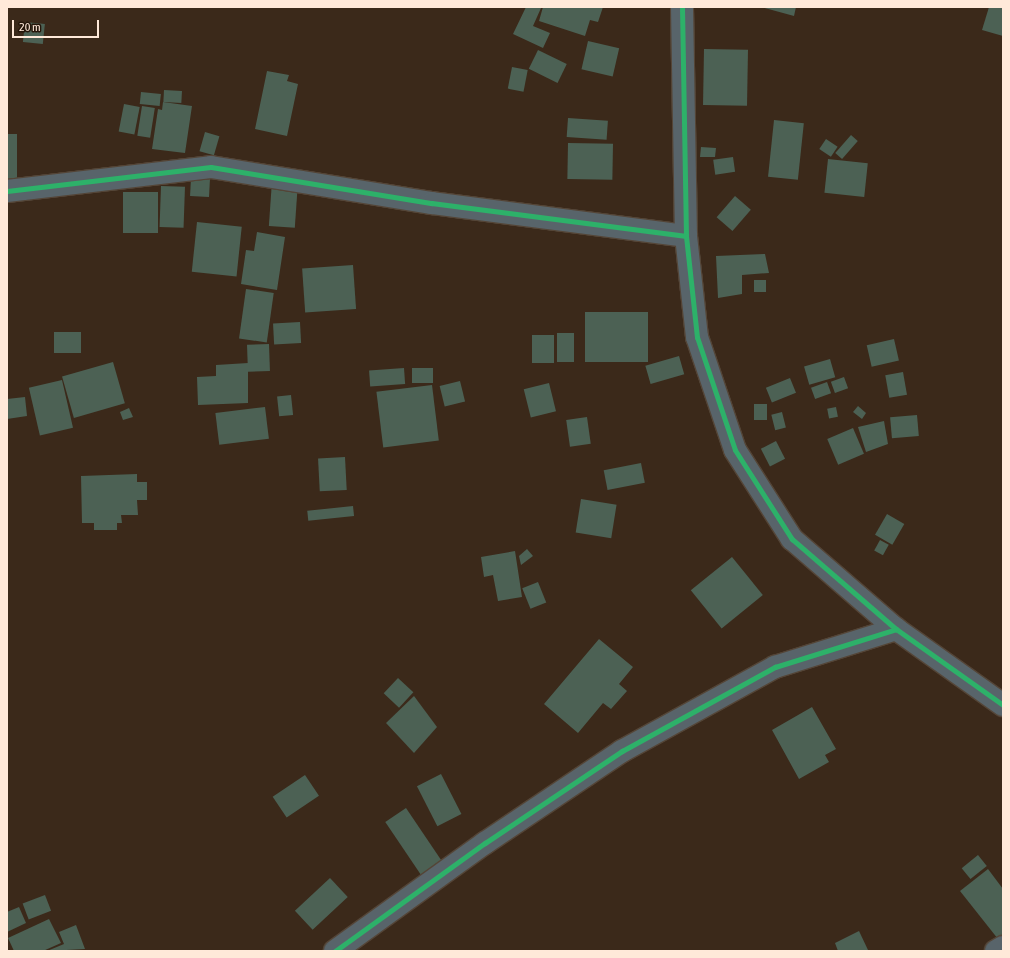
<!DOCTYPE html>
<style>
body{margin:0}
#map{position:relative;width:1010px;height:958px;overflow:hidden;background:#3b291a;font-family:"Asap Condensed",sans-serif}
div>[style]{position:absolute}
.building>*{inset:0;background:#4c6154;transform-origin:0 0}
.roads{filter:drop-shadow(1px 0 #544537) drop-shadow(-1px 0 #544537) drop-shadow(0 1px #544537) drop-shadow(0 -1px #544537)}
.minor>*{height:22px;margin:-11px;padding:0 11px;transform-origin:11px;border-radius:11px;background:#58646a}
.cycleway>*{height:5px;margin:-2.5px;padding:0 2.5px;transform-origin:2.5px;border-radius:2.5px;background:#2db169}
span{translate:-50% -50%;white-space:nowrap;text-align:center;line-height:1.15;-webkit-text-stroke:4px #25160a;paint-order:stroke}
.frame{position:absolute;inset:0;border:8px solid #ffe9d9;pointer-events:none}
.scale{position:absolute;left:12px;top:20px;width:87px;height:18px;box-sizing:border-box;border:2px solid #ffe9d9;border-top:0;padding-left:5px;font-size:12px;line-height:14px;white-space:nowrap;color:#ffe9d9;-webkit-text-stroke:3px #25160a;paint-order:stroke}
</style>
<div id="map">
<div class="building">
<div style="clip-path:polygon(526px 7px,541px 8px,533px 26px,550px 33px,543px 48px,513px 34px)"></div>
<div style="clip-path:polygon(543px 7px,603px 7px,598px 22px,590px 20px,585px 36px,539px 21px)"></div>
<div style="clip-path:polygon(761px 7px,796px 7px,794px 16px)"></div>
<div style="clip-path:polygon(989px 7px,1003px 7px,1003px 36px,982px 30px)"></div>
<div style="left:25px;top:22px;width:20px;height:20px;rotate:6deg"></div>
<div style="left:588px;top:41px;width:32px;height:29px;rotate:13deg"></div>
<div style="left:704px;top:49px;width:44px;height:56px;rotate:1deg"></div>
<div style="left:538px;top:50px;width:32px;height:21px;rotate:26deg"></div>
<div style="left:512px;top:67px;width:16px;height:22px;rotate:11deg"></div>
<div style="clip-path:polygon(267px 71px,289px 75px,287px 81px,298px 84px,287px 136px,255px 129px)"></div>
<div style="left:164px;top:90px;width:18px;height:12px;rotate:3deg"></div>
<div style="left:141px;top:92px;width:20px;height:12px;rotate:6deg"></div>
<div style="clip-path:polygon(163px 102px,192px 106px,185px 153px,152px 149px,158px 109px,162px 110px)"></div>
<div style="left:124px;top:104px;width:16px;height:28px;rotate:11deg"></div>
<div style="left:142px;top:106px;width:13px;height:30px;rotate:9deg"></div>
<div style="left:568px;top:118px;width:40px;height:19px;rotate:4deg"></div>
<div style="left:774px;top:120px;width:30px;height:57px;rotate:6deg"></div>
<div style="left:205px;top:132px;width:15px;height:20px;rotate:16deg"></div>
<div style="left:7px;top:134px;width:10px;height:45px"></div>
<div style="left:851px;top:135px;width:9px;height:24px;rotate:41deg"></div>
<div style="left:826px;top:139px;width:14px;height:12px;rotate:34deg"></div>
<div style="left:568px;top:143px;width:45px;height:36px;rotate:1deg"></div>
<div style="clip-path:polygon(701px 147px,716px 148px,715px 157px,700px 157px)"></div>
<div style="left:733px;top:157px;width:15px;height:20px;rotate:82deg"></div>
<div style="left:828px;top:159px;width:40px;height:34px;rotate:6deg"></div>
<div style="left:191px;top:178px;width:19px;height:18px;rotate:3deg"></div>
<div style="left:272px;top:181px;width:26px;height:45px;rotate:4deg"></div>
<div style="left:161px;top:186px;width:24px;height:41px;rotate:2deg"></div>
<div style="left:123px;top:192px;width:35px;height:41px"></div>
<div style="left:735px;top:196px;width:21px;height:28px;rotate:41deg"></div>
<div style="left:197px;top:222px;width:45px;height:50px;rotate:6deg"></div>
<div style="clip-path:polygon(257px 232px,285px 237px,277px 290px,241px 284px,246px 250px,254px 251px)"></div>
<div style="clip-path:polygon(765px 254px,769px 273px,742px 275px,742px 294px,718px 298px,716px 256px)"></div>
<div style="left:353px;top:265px;width:44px;height:51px;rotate:86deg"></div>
<div style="left:754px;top:280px;width:12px;height:12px"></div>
<div style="left:246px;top:289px;width:28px;height:50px;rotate:8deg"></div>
<div style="left:648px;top:312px;width:50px;height:63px;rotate:90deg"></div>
<div style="left:300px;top:322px;width:21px;height:27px;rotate:87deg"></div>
<div style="left:81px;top:332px;width:21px;height:27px;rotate:90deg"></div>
<div style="left:557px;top:333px;width:17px;height:29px"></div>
<div style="left:532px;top:335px;width:22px;height:28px"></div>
<div style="left:894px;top:339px;width:22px;height:28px;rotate:77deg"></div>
<div style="left:269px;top:344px;width:27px;height:22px;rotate:88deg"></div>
<div style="left:679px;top:356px;width:19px;height:35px;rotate:74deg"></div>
<div style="left:830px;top:359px;width:19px;height:27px;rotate:74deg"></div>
<div style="left:113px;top:362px;width:43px;height:53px;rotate:74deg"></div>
<div style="clip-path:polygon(248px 363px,248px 403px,198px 405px,197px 377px,216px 376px,216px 365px)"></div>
<div style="left:404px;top:368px;width:16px;height:35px;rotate:86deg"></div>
<div style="left:433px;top:368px;width:15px;height:21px;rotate:90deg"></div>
<div style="left:903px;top:372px;width:23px;height:18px;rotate:80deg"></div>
<div style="left:844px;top:377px;width:12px;height:14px;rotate:70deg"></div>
<div style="left:790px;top:378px;width:16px;height:26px;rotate:68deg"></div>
<div style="left:62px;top:380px;width:49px;height:34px;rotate:77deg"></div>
<div style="left:460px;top:381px;width:21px;height:21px;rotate:76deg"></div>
<div style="left:827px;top:382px;width:12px;height:17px;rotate:70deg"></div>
<div style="left:549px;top:383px;width:29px;height:26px;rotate:76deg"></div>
<div style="left:432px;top:385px;width:56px;height:56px;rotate:83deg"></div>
<div style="left:291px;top:395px;width:20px;height:14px;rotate:84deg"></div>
<div style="clip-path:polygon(25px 397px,27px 416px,7px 419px,7px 399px)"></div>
<div style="left:754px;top:404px;width:13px;height:16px"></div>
<div style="clip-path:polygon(858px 406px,866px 413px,862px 419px,853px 412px)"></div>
<div style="left:265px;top:407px;width:32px;height:50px;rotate:83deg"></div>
<div style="left:836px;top:407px;width:10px;height:9px;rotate:79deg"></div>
<div style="clip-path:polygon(129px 408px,133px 417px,123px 420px,120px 412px)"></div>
<div style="left:782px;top:412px;width:16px;height:11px;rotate:76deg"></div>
<div style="left:917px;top:415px;width:21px;height:27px;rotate:85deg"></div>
<div style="left:587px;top:417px;width:27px;height:21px;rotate:82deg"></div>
<div style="clip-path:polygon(884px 421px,888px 444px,866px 452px,858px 427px)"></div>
<div style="left:853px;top:428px;width:28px;height:28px;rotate:67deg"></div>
<div style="left:776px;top:441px;width:20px;height:17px;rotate:63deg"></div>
<div style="left:345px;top:457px;width:33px;height:27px;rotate:87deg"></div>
<div style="left:641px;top:463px;width:20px;height:38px;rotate:79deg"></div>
<div style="clip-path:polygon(137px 474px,137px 482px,147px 482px,147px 500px,137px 500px,138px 515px,121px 515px,122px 523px,117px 523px,117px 530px,94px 530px,94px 523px,82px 523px,81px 476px)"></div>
<div style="left:581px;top:499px;width:36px;height:34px;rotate:9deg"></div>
<div style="left:353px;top:506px;width:10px;height:46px;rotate:84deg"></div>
<div style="left:887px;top:514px;width:20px;height:24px;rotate:30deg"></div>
<div style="left:880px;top:540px;width:10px;height:12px;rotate:29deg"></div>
<div style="clip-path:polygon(527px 549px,533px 556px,521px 565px,519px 556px)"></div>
<div style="clip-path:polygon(515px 551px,522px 597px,498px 601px,493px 575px,484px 577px,481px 557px)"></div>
<div style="left:732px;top:557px;width:49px;height:53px;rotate:51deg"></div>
<div style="left:538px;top:582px;width:22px;height:17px;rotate:68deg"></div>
<div style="clip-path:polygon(599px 639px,633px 667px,619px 684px,627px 691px,611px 709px,603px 703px,578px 733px,544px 704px)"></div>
<div style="left:398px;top:678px;width:21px;height:21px;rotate:43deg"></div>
<div style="clip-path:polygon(414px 696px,437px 727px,414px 753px,386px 723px)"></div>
<div style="clip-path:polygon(812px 707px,836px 749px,825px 755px,829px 762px,799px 779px,772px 730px)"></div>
<div style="left:441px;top:774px;width:45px;height:27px;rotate:63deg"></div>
<div style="left:305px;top:775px;width:25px;height:39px;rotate:56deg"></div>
<div style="left:406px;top:808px;width:64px;height:25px;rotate:56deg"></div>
<div style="left:978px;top:855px;width:14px;height:21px;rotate:51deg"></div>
<div style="clip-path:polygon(988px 869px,1003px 889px,1003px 935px,998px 939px,960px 891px)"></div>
<div style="left:330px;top:878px;width:26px;height:48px;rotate:47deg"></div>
<div style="left:45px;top:895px;width:17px;height:24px;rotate:69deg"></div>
<div style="clip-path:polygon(19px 907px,26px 923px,7px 932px,7px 912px)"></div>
<div style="clip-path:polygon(49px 919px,61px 943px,43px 951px,14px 951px,8px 938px)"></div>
<div style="clip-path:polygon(76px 925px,85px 949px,47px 951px,64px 944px,59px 932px)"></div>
<div style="clip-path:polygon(859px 931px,868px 950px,838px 951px,835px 943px)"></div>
</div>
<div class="roads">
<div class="minor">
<div style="left:682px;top:7px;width:229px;rotate:89deg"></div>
<div style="left:686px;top:236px;width:102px;rotate:83.8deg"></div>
<div style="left:697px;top:337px;width:119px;rotate:71.4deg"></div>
<div style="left:735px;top:450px;width:106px;rotate:57.4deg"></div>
<div style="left:792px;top:539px;width:138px;rotate:40.9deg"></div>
<div style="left:896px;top:629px;width:131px;rotate:35.4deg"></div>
<div style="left:7px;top:191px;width:205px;rotate:-6.7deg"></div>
<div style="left:211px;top:167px;width:224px;rotate:9.3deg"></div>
<div style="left:432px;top:203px;width:256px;rotate:7.4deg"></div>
<div style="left:335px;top:951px;width:185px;rotate:-35.8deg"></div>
<div style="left:485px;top:843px;width:165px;rotate:-33.9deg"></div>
<div style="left:622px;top:751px;width:175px;rotate:-28.8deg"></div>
<div style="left:775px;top:667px;width:127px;rotate:-17.4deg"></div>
<div style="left:996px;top:951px;width:8px;rotate:-30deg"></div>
</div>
</div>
<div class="cycleway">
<div style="left:682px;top:7px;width:229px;rotate:89deg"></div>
<div style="left:686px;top:236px;width:102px;rotate:83.8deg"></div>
<div style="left:697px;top:337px;width:119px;rotate:71.4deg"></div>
<div style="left:735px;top:450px;width:106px;rotate:57.4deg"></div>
<div style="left:792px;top:539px;width:138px;rotate:40.9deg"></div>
<div style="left:896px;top:629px;width:131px;rotate:35.4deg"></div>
<div style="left:7px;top:191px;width:205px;rotate:-6.7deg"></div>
<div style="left:211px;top:167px;width:224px;rotate:9.3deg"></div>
<div style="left:432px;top:203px;width:256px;rotate:7.4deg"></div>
<div style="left:335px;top:951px;width:185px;rotate:-35.8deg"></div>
<div style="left:485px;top:843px;width:165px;rotate:-33.9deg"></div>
<div style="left:622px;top:751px;width:175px;rotate:-28.8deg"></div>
<div style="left:775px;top:667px;width:127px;rotate:-17.4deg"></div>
</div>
<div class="frame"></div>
<div class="scale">20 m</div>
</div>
